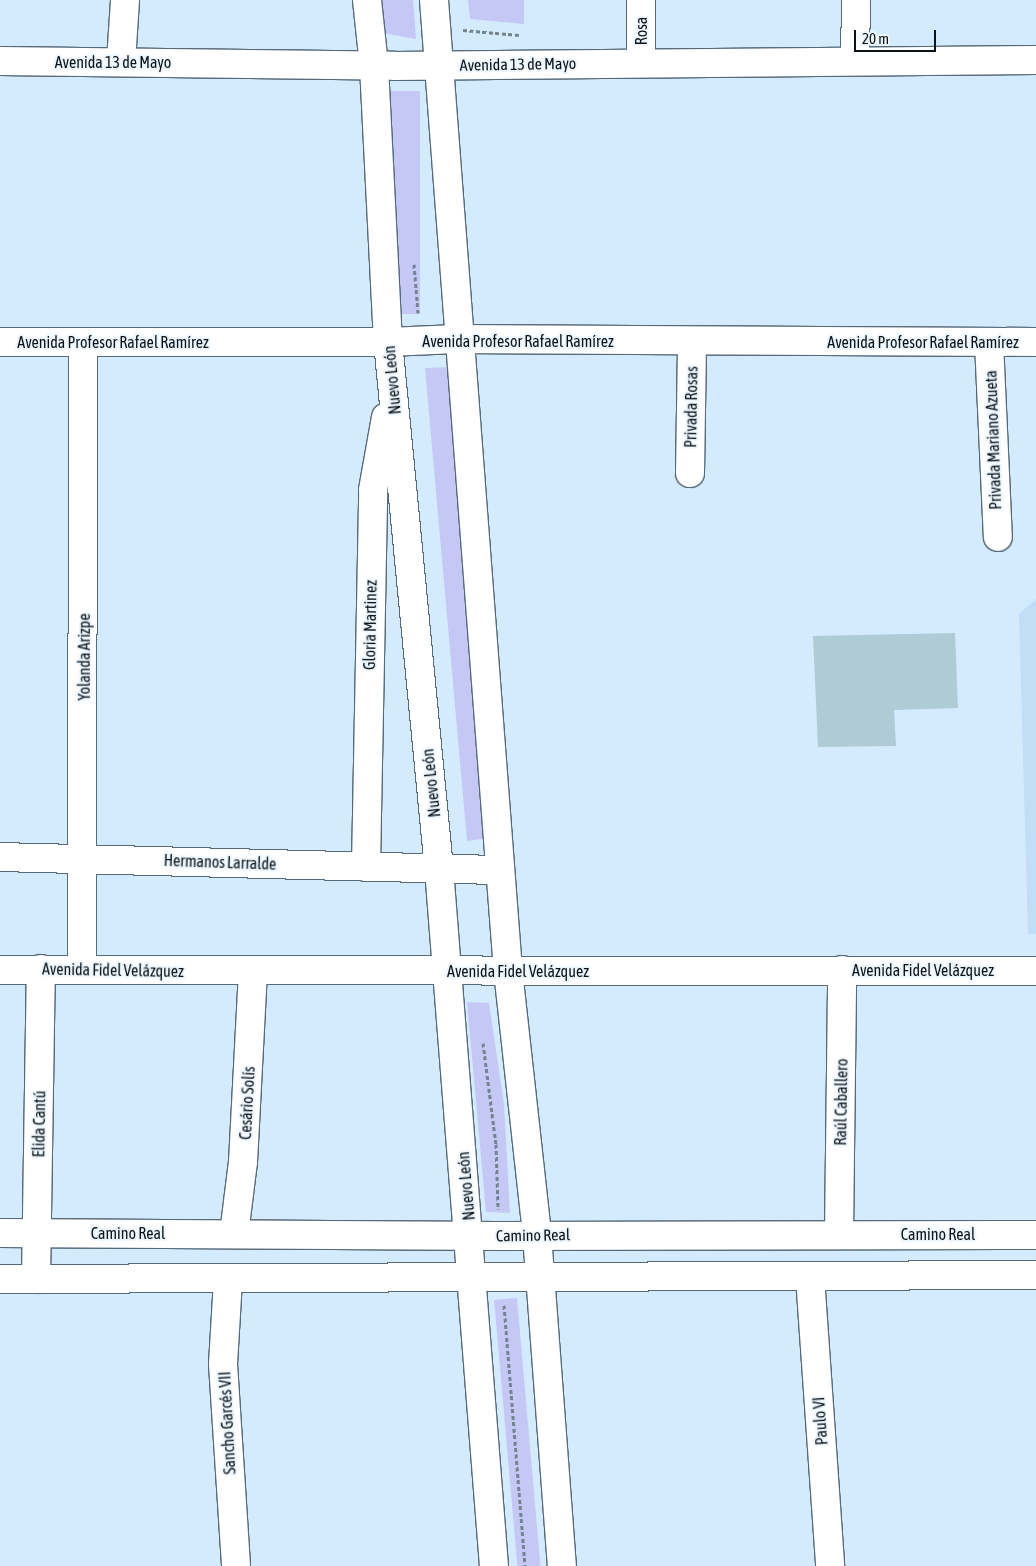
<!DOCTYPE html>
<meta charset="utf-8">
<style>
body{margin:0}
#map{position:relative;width:1036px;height:1566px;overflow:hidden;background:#d4ebfd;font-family:"Asap Condensed",sans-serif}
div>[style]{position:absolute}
.built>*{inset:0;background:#c1def6}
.green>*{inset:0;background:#c5c8f5;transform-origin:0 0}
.building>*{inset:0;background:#aecbd6}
.path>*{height:3px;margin-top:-1.5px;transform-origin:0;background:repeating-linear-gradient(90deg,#73838f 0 4px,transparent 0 6.5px)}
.roads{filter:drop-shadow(1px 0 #566a7a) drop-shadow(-1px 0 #566a7a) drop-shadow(0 1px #566a7a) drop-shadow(0 -1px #566a7a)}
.minor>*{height:28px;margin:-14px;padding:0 14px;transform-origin:14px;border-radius:14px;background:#fff}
span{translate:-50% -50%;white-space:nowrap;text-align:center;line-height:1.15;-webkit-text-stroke:4px #edf6fd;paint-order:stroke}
.street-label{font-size:16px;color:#0b1319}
.scale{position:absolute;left:854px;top:30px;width:82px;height:22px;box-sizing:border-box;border:2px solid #0b1319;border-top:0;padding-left:6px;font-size:15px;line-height:18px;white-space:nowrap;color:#0b1319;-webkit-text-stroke:4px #edf6fd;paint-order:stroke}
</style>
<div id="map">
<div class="built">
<div style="clip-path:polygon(1036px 599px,1036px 934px,1028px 934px,1019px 614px)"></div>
</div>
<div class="green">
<div style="clip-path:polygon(374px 0,413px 0,416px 39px,377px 32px)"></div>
<div style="clip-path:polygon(468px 0,524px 0,524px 24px,470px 19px)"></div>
<div style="left:384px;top:91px;width:36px;height:223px"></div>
<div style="clip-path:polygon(452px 367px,489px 838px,467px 841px,425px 368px)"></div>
<div style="clip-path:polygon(467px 1002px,489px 1003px,504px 1104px,510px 1213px,486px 1212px)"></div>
<div style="left:517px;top:1298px;width:269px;height:23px;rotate:85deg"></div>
</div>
<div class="building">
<div style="clip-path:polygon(955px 633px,958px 708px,894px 710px,896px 746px,818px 747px,813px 636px)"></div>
</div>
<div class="path">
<div style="left:463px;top:30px;width:56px;rotate:5.1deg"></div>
<div style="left:414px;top:264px;width:49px;rotate:85.3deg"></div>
<div style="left:483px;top:1043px;width:102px;rotate:82.7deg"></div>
<div style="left:496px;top:1144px;width:65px;rotate:88.2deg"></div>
<div style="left:504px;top:1305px;width:262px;rotate:85.4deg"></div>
</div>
<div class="roads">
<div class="minor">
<div style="left:367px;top:0;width:66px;rotate:83.9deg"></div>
<div style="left:374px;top:66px;width:276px;rotate:87.1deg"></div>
<div style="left:388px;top:342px;width:529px;rotate:84.47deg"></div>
<div style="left:439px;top:869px;width:699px;rotate:85.49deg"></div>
<div style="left:434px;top:0;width:974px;rotate:85.64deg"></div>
<div style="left:508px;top:971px;width:266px;rotate:83.7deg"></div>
<div style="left:537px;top:1235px;width:332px;rotate:85.7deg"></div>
<div style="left:0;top:61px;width:395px;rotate:0.7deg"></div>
<div style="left:395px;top:66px;width:641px;rotate:-0.54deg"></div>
<div style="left:121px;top:61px;width:61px;rotate:-86.2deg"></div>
<div style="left:855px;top:61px;width:61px;rotate:-89.1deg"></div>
<div style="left:641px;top:63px;width:63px;rotate:-90deg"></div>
<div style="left:0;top:342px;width:388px"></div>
<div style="left:388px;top:342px;width:69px;rotate:-2.5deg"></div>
<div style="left:457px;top:339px;width:579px;rotate:0.3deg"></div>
<div style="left:989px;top:342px;width:195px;rotate:87.4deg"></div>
<div style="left:690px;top:473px;width:131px;rotate:-89.1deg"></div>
<div style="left:0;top:857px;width:499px;rotate:1.5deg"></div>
<div style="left:366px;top:867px;width:377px;rotate:-88.9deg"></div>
<div style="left:373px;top:490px;width:74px;rotate:-79.9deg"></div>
<div style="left:0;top:970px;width:1036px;rotate:0.06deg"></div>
<div style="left:82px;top:970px;width:627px;rotate:-89.91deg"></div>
<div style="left:0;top:1233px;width:500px;rotate:0.34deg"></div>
<div style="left:500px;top:1236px;width:536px;rotate:-0.11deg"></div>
<div style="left:234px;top:1234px;width:73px;rotate:-82.9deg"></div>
<div style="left:243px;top:1162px;width:190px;rotate:-87deg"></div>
<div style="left:839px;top:1234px;width:264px;rotate:-89.3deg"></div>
<div style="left:810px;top:1277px;width:290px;rotate:86deg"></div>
<div style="left:0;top:1279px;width:1036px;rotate:-0.22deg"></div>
<div style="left:36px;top:1279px;width:310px;rotate:-89.1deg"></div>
<div style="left:228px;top:1280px;width:84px;rotate:93.4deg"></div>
<div style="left:223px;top:1364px;width:202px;rotate:86.3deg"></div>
</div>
</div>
<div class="street-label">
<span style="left:641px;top:31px;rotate:-90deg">Rosa</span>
<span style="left:113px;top:62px">Avenida 13 de Mayo</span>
<span style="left:518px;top:64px;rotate:-1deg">Avenida 13 de Mayo</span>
<span style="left:518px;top:341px">Avenida Profesor Rafael Ramírez</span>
<span style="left:113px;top:342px">Avenida Profesor Rafael Ramírez</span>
<span style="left:923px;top:342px">Avenida Profesor Rafael Ramírez</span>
<span style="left:392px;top:380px;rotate:-95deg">Nuevo León</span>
<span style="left:691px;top:407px;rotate:-89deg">Privada Rosas</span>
<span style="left:993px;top:440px;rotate:-92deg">Privada Mariano Azueta</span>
<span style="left:370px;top:625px;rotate:-89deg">Gloria Martinez</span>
<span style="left:84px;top:657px;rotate:-90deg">Yolanda Arizpe</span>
<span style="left:431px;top:783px;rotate:-96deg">Nuevo León</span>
<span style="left:220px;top:862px;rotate:2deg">Hermanos Larralde</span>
<span style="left:113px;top:970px;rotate:1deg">Avenida Fidel Velázquez</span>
<span style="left:923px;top:970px">Avenida Fidel Velázquez</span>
<span style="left:518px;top:971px">Avenida Fidel Velázquez</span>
<span style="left:841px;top:1102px;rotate:-89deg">Raúl Caballero</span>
<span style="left:247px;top:1103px;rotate:-87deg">Cesário Solís</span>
<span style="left:39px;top:1124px;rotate:-89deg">Elida Cantú</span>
<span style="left:466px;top:1186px;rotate:-95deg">Nuevo León</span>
<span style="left:128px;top:1233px">Camino Real</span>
<span style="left:938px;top:1234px">Camino Real</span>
<span style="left:533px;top:1235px;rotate:-1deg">Camino Real</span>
<span style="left:820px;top:1421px;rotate:-94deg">Paulo VI</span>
<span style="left:227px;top:1423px;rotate:-93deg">Sancho Garcés VII</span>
</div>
<div class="scale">20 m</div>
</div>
